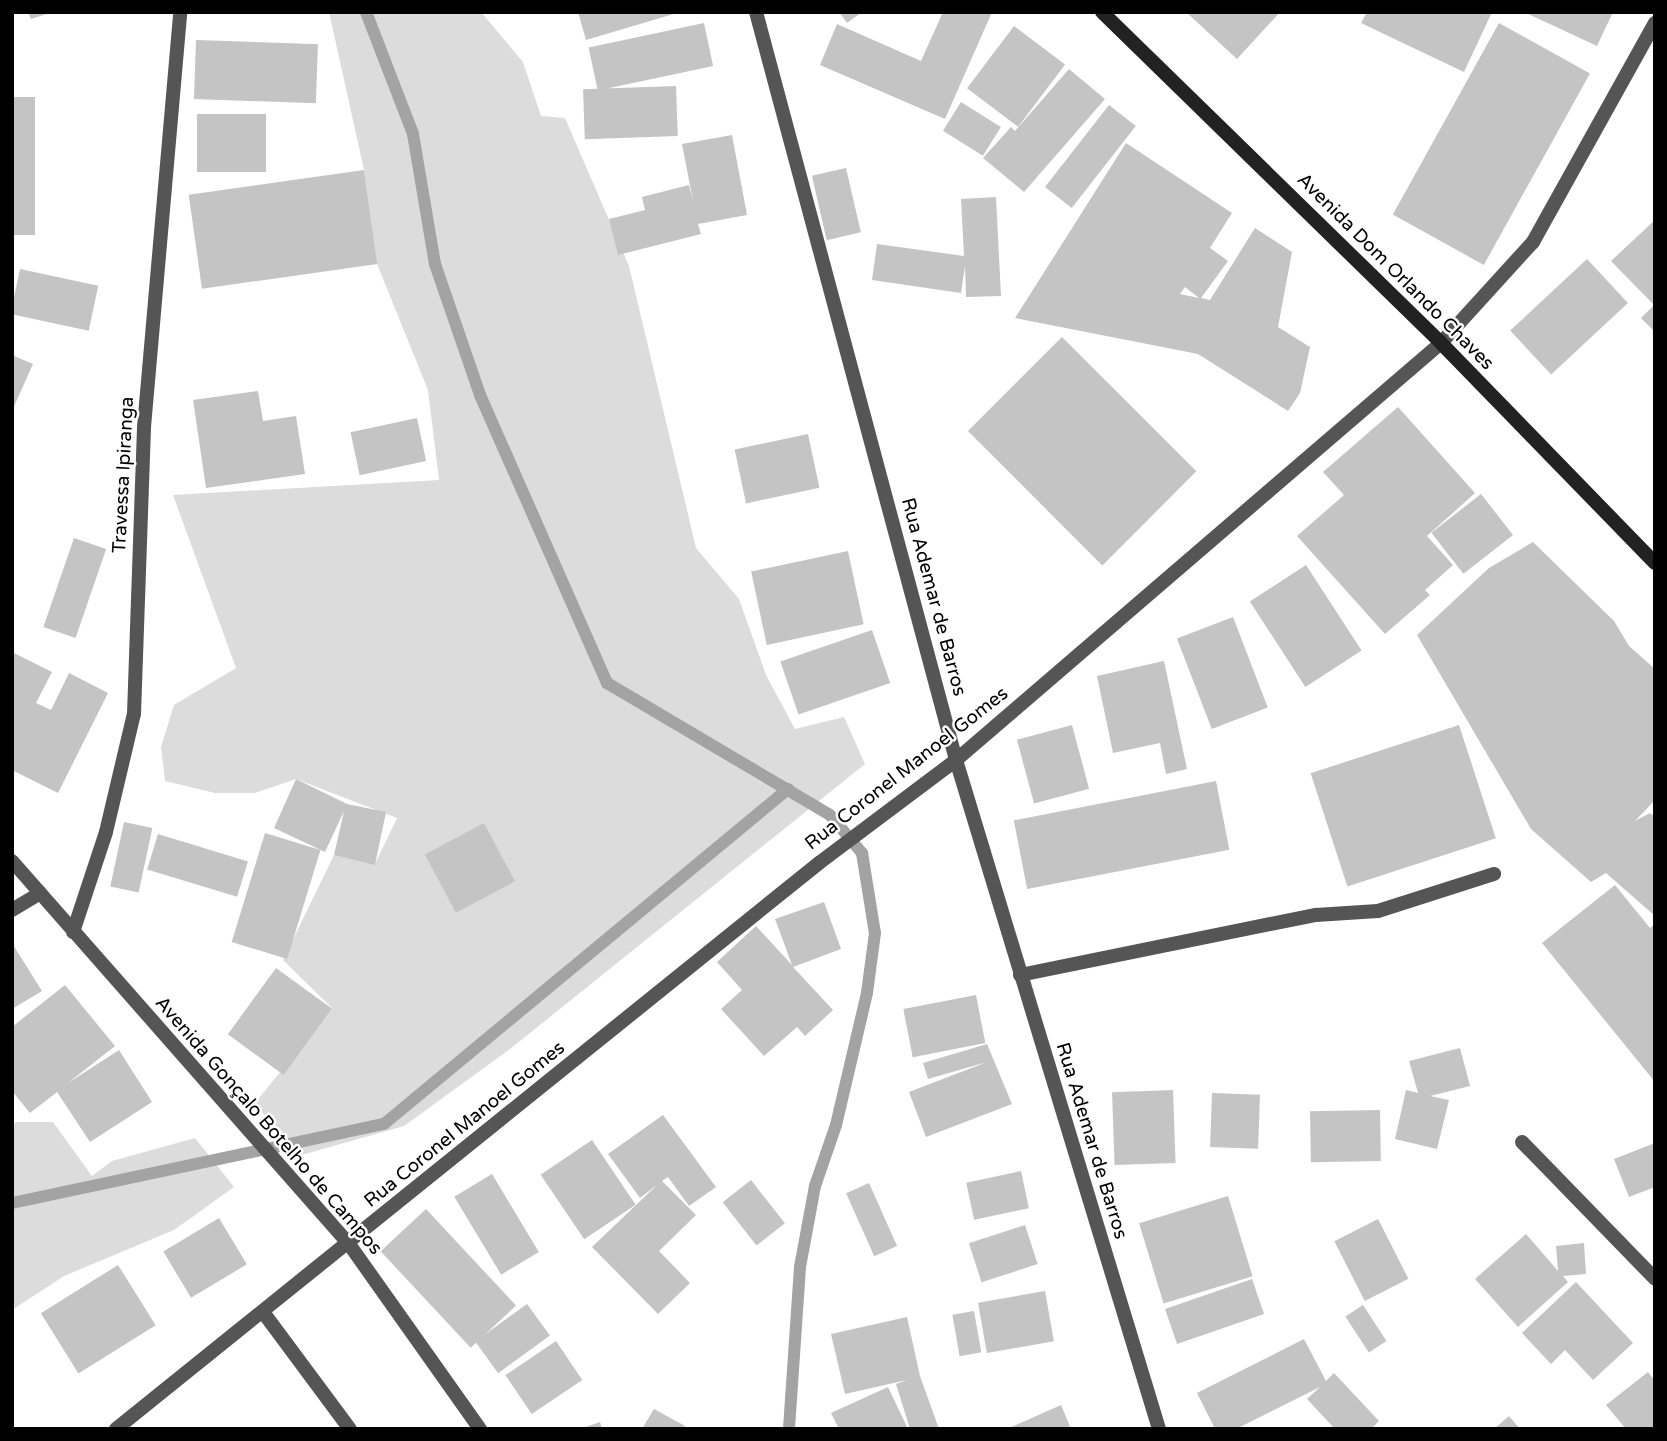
<!DOCTYPE html>
<meta charset="utf-8">
<style>
body{margin:0}
#map{position:relative;width:1667px;height:1441px;overflow:hidden;background:#fff;font-family:"Varela Round",sans-serif}
div>[style]{position:absolute}
.green>*{inset:0;background:#dcdcdc}
.stream>*{height:12px;margin:-6px;padding:0 6px;transform-origin:6px;border-radius:6px;background:#a3a3a3}
.building>*{inset:0;background:#c4c4c4;transform-origin:0 0}
.service>*{height:14px;margin:-7px;padding:0 7px;transform-origin:7px;border-radius:7px;background:#555}
.minor>*{height:14px;margin:-7px;padding:0 7px;transform-origin:7px;border-radius:7px;background:#555}
.tertiary>*{height:14px;margin:-7px;padding:0 7px;transform-origin:7px;border-radius:7px;background:#555}
.secondary>*{height:14px;margin:-7px;padding:0 7px;transform-origin:7px;border-radius:7px;background:#222}
span{translate:-50% -50%;white-space:nowrap;text-align:center;line-height:1.15;-webkit-text-stroke:5px #fff;paint-order:stroke}
.street-label{font-size:19px;color:#000}
.frame{position:absolute;inset:0;border:14px solid #000;pointer-events:none}
</style>
<div id="map">
<div class="green">
<div style="clip-path:polygon(329px 12px,481px 12px,523px 62px,541px 116px,565px 118px,629px 266px,696px 548px,739px 599px,766px 675px,795px 729px,844px 717px,865px 764px,510px 1049px,404px 1126px,298px 1156px,255px 1103px,332px 1008px,283px 960px,334px 855px,375px 864px,397px 818px,296px 779px,255px 793px,215px 793px,165px 781px,161px 747px,174px 705px,236px 668px,173px 495px,439px 480px,428px 390px,377px 264px,364px 170px)"></div>
<div style="clip-path:polygon(16px 1122px,53px 1122px,92px 1176px,112px 1161px,195px 1138px,234px 1187px,174px 1230px,64px 1276px,12px 1310px,12px 1126px)"></div>
</div>
<div class="stream">
<div style="left:366px;top:12px;width:131px;rotate:68.9deg"></div>
<div style="left:413px;top:134px;width:132px;rotate:80.4deg"></div>
<div style="left:435px;top:264px;width:139px;rotate:71deg"></div>
<div style="left:480px;top:395px;width:315px;rotate:66.2deg"></div>
<div style="left:607px;top:683px;width:259px;rotate:30.6deg"></div>
<div style="left:830px;top:815px;width:50px;rotate:49.9deg"></div>
<div style="left:862px;top:853px;width:81px;rotate:80.8deg"></div>
<div style="left:875px;top:933px;width:61px;rotate:97.6deg"></div>
<div style="left:867px;top:993px;width:136px;rotate:103.2deg"></div>
<div style="left:836px;top:1125px;width:65px;rotate:109deg"></div>
<div style="left:815px;top:1186px;width:82px;rotate:100.5deg"></div>
<div style="left:800px;top:1267px;width:162px;rotate:93.9deg"></div>
<div style="left:12px;top:1203px;width:380px;rotate:-12deg"></div>
<div style="left:384px;top:1124px;width:525px;rotate:-39.67deg"></div>
</div>
<div class="building">
<div style="clip-path:polygon(28px 12px,50px 12px,50px 13px,31px 19px)"></div>
<div style="clip-path:polygon(578px 12px,677px 12px,677px 13px,586px 40px)"></div>
<div style="clip-path:polygon(839px 12px,862px 12px,847px 23px)"></div>
<div style="clip-path:polygon(943px 12px,992px 12px,945px 119px,820px 65px,837px 24px,921px 61px)"></div>
<div style="clip-path:polygon(1186px 12px,1280px 12px,1237px 59px)"></div>
<div style="clip-path:polygon(1367px 12px,1492px 12px,1464px 72px,1361px 23px)"></div>
<div style="clip-path:polygon(1524px 12px,1613px 12px,1597px 46px)"></div>
<div style="left:704px;top:23px;width:44px;height:118px;rotate:78deg"></div>
<div style="left:1499px;top:23px;width:104px;height:219px;rotate:29deg"></div>
<div style="left:1014px;top:26px;width:64px;height:78px;rotate:37deg"></div>
<div style="left:196px;top:40px;width:122px;height:59px;rotate:2deg"></div>
<div style="clip-path:polygon(1069px 69px,1105px 99px,1024px 192px,983px 158px,1011px 127px,1015px 131px)"></div>
<div style="left:676px;top:86px;width:50px;height:93px;rotate:88deg"></div>
<div style="left:12px;top:97px;width:23px;height:138px"></div>
<div style="left:961px;top:102px;width:47px;height:34px;rotate:32deg"></div>
<div style="left:1109px;top:105px;width:34px;height:104px;rotate:38deg"></div>
<div style="left:197px;top:114px;width:69px;height:58px"></div>
<div style="clip-path:polygon(732px 135px,747px 215px,698px 224px,701px 234px,618px 255px,609px 219px,645px 210px,642px 197px,689px 185px,693px 201px,682px 144px)"></div>
<div style="clip-path:polygon(evenodd,1126px 143px,1232px 213px,1210px 248px,1228px 261px,1201px 298px,1210px 300px,1255px 228px,1292px 252px,1278px 327px,1310px 347px,1300px 393px,1288px 411px,1198px 354px,1015px 318px,1126px 143px,1185px 287px,1199px 298px,1180px 294px,1185px 287px)"></div>
<div style="left:846px;top:168px;width:66px;height:35px;rotate:77deg"></div>
<div style="left:364px;top:170px;width:95px;height:177px;rotate:82deg"></div>
<div style="clip-path:polygon(996px 197px,1001px 296px,966px 297px,965px 266px,961px 293px,872px 280px,877px 244px,964px 256px,961px 199px)"></div>
<div style="clip-path:polygon(1655px 220px,1655px 332px,1641px 318px,1654px 305px,1611px 261px)"></div>
<div style="left:1587px;top:259px;width:60px;height:105px;rotate:47deg"></div>
<div style="left:20px;top:269px;width:80px;height:46px;rotate:12deg"></div>
<div style="left:1062px;top:337px;width:190px;height:133px;rotate:45deg"></div>
<div style="clip-path:polygon(12px 355px,33px 364px,12px 411px)"></div>
<div style="clip-path:polygon(258px 391px,263px 421px,296px 416px,305px 474px,206px 488px,193px 400px)"></div>
<div style="clip-path:polygon(1398px 407px,1475px 493px,1427px 536px,1453px 565px,1425px 590px,1430px 595px,1385px 634px,1297px 536px,1344px 495px,1323px 472px)"></div>
<div style="left:417px;top:418px;width:44px;height:68px;rotate:78deg"></div>
<div style="left:808px;top:434px;width:55px;height:75px;rotate:78deg"></div>
<div style="left:1481px;top:494px;width:52px;height:63px;rotate:52deg"></div>
<div style="left:74px;top:538px;width:34px;height:94px;rotate:19deg"></div>
<div style="clip-path:polygon(1533px 542px,1614px 621px,1629px 646px,1655px 669px,1655px 800px,1635px 821px,1650px 813px,1655px 817px,1655px 916px,1606px 873px,1591px 882px,1531px 829px,1417px 635px,1489px 568px)"></div>
<div style="left:848px;top:551px;width:75px;height:99px;rotate:78deg"></div>
<div style="left:1306px;top:565px;width:102px;height:67px;rotate:57deg"></div>
<div style="left:1233px;top:617px;width:97px;height:60px;rotate:69deg"></div>
<div style="left:872px;top:630px;width:56px;height:97px;rotate:71deg"></div>
<div style="clip-path:polygon(12px 652px,52px 672px,36px 703px,51px 710px,69px 673px,108px 693px,58px 793px,12px 770px)"></div>
<div style="clip-path:polygon(1164px 661px,1187px 769px,1166px 774px,1160px 743px,1113px 753px,1097px 676px)"></div>
<div style="left:1072px;top:725px;width:66px;height:57px;rotate:75deg"></div>
<div style="left:1459px;top:725px;width:119px;height:156px;rotate:72deg"></div>
<div style="clip-path:polygon(296px 779px,347px 804px,386px 812px,375px 865px,334px 855px,344px 811px,325px 852px,274px 828px)"></div>
<div style="left:1216px;top:781px;width:70px;height:206px;rotate:79deg"></div>
<div style="left:124px;top:822px;width:29px;height:66px;rotate:12deg"></div>
<div style="left:484px;top:823px;width:66px;height:67px;rotate:62deg"></div>
<div style="left:265px;top:833px;width:58px;height:114px;rotate:17deg"></div>
<div style="left:158px;top:834px;width:94px;height:37px;rotate:17deg"></div>
<div style="clip-path:polygon(1615px 885px,1650px 928px,1655px 924px,1655px 1082px,1542px 943px)"></div>
<div style="clip-path:polygon(824px 902px,841px 949px,793px 967px,833px 1010px,805px 1036px,797px 1027px,764px 1056px,721px 1009px,742px 990px,717px 962px,756px 926px,792px 965px,775px 919px)"></div>
<div style="clip-path:polygon(12px 943px,42px 991px,12px 1009px)"></div>
<div style="left:276px;top:968px;width:69px;height:82px;rotate:36deg"></div>
<div style="clip-path:polygon(65px 985px,115px 1046px,68px 1083px,119px 1050px,152px 1102px,90px 1142px,57px 1092px,30px 1113px,12px 1091px,12px 1027px)"></div>
<div style="left:976px;top:995px;width:49px;height:74px;rotate:79deg"></div>
<div style="clip-path:polygon(987px 1044px,1012px 1104px,926px 1137px,909px 1092px,987px 1062px,928px 1079px,923px 1063px)"></div>
<div style="clip-path:polygon(1460px 1048px,1470px 1086px,1430px 1096px,1449px 1100px,1437px 1149px,1395px 1139px,1406px 1090px,1418px 1093px,1409px 1061px)"></div>
<div style="left:1173px;top:1090px;width:73px;height:61px;rotate:88deg"></div>
<div style="left:1212px;top:1093px;width:48px;height:54px;rotate:2deg"></div>
<div style="left:1380px;top:1110px;width:51px;height:70px;rotate:89deg"></div>
<div style="clip-path:polygon(663px 1115px,716px 1187px,689px 1206px,668px 1177px,662px 1181px,696px 1215px,659px 1251px,690px 1283px,658px 1314px,592px 1247px,657px 1185px,640px 1198px,608px 1154px)"></div>
<div style="left:592px;top:1140px;width:78px;height:62px;rotate:56deg"></div>
<div style="clip-path:polygon(1655px 1143px,1655px 1187px,1629px 1197px,1614px 1159px)"></div>
<div style="left:1021px;top:1171px;width:38px;height:56px;rotate:78deg"></div>
<div style="left:492px;top:1174px;width:91px;height:44px;rotate:59deg"></div>
<div style="left:751px;top:1180px;width:55px;height:36px;rotate:52deg"></div>
<div style="left:869px;top:1183px;width:69px;height:25px;rotate:66deg"></div>
<div style="left:1228px;top:1196px;width:84px;height:93px;rotate:73deg"></div>
<div style="left:426px;top:1209px;width:132px;height:62px;rotate:47deg"></div>
<div style="left:219px;top:1218px;width:54px;height:65px;rotate:59deg"></div>
<div style="left:1378px;top:1219px;width:67px;height:49px;rotate:63deg"></div>
<div style="left:1025px;top:1225px;width:41px;height:59px;rotate:72deg"></div>
<div style="clip-path:polygon(1526px 1234px,1558px 1271px,1556px 1246px,1584px 1243px,1586px 1274px,1563px 1276px,1568px 1282px,1518px 1327px,1475px 1279px)"></div>
<div style="left:118px;top:1265px;width:71px;height:91px;rotate:58deg"></div>
<div style="left:1252px;top:1279px;width:37px;height:92px;rotate:71deg"></div>
<div style="clip-path:polygon(1576px 1282px,1633px 1343px,1593px 1380px,1565px 1350px,1551px 1364px,1522px 1333px)"></div>
<div style="left:1045px;top:1291px;width:51px;height:68px;rotate:80deg"></div>
<div style="left:527px;top:1304px;width:39px;height:64px;rotate:54deg"></div>
<div style="left:1363px;top:1305px;width:43px;height:21px;rotate:57deg"></div>
<div style="left:974px;top:1311px;width:42px;height:22px;rotate:80deg"></div>
<div style="clip-path:polygon(907px 1317px,920px 1376px,939px 1429px,910px 1429px,896px 1384px,907px 1380px,845px 1394px,831px 1334px)"></div>
<div style="clip-path:polygon(1304px 1339px,1326px 1381px,1334px 1373px,1379px 1421px,1371px 1429px,1335px 1429px,1307px 1399px,1320px 1387px,1236px 1429px,1215px 1429px,1197px 1393px)"></div>
<div style="left:556px;top:1341px;width:47px;height:61px;rotate:56deg"></div>
<div style="clip-path:polygon(1648px 1372px,1655px 1381px,1655px 1429px,1626px 1429px,1606px 1405px)"></div>
<div style="clip-path:polygon(888px 1387px,908px 1429px,839px 1429px,831px 1413px)"></div>
<div style="clip-path:polygon(1061px 1405px,1071px 1429px,1007px 1429px)"></div>
<div style="clip-path:polygon(654px 1409px,685px 1426px,683px 1429px,642px 1429px)"></div>
<div style="clip-path:polygon(1509px 1416px,1520px 1429px,1494px 1429px)"></div>
<div style="clip-path:polygon(600px 1422px,602px 1429px,583px 1429px,583px 1428px)"></div>
</div>
<div class="service">
<div style="left:1020px;top:975px;width:302px;rotate:-11.5deg"></div>
<div style="left:1316px;top:915px;width:62px;rotate:-3.7deg"></div>
<div style="left:1378px;top:911px;width:122px;rotate:-17.7deg"></div>
</div>
<div class="minor">
<div style="left:12px;top:910px;width:33px;rotate:-31deg"></div>
<div style="left:73px;top:932px;width:105px;rotate:-71.7deg"></div>
<div style="left:106px;top:832px;width:121px;rotate:-76.7deg"></div>
<div style="left:134px;top:714px;width:287px;rotate:-88deg"></div>
<div style="left:144px;top:427px;width:417px;rotate:-85deg"></div>
<div style="left:1522px;top:1142px;width:191px;rotate:45.8deg"></div>
<div style="left:263px;top:1312px;width:146px;rotate:53.4deg"></div>
<div style="left:116px;top:1429px;width:903px;rotate:-38.84deg"></div>
<div style="left:819px;top:863px;width:171px;rotate:-36.9deg"></div>
<div style="left:956px;top:760px;width:640px;rotate:-40.69deg"></div>
</div>
<div class="tertiary">
<div style="left:756px;top:12px;width:774px;rotate:75.03deg"></div>
<div style="left:956px;top:760px;width:699px;rotate:73.12deg"></div>
<div style="left:1441px;top:343px;width:137px;rotate:-47.7deg"></div>
<div style="left:1533px;top:242px;width:251px;rotate:-60.9deg"></div>
<div style="left:12px;top:861px;width:510px;rotate:48.66deg"></div>
<div style="left:349px;top:1244px;width:227px;rotate:54.7deg"></div>
</div>
<div class="secondary">
<div style="left:1102px;top:12px;width:474px;rotate:44.3deg"></div>
<div style="left:1441px;top:343px;width:307px;rotate:45.8deg"></div>
</div>
<div class="street-label">
<span style="left:1395px;top:272px;rotate:45deg">Avenida Dom Orlando Chaves</span>
<span style="left:124px;top:475px;rotate:-87deg">Travessa Ipiranga</span>
<span style="left:933px;top:597px;rotate:75deg">Rua Ademar de Barros</span>
<span style="left:907px;top:769px;rotate:-38deg">Rua Coronel Manoel Gomes</span>
<span style="left:465px;top:1125px;rotate:-39deg">Rua Coronel Manoel Gomes</span>
<span style="left:268px;top:1126px;rotate:49deg">Avenida Gonçalo Botelho de Campos</span>
<span style="left:1091px;top:1141px;rotate:73deg">Rua Ademar de Barros</span>
</div>
<div class="frame"></div>
</div>
